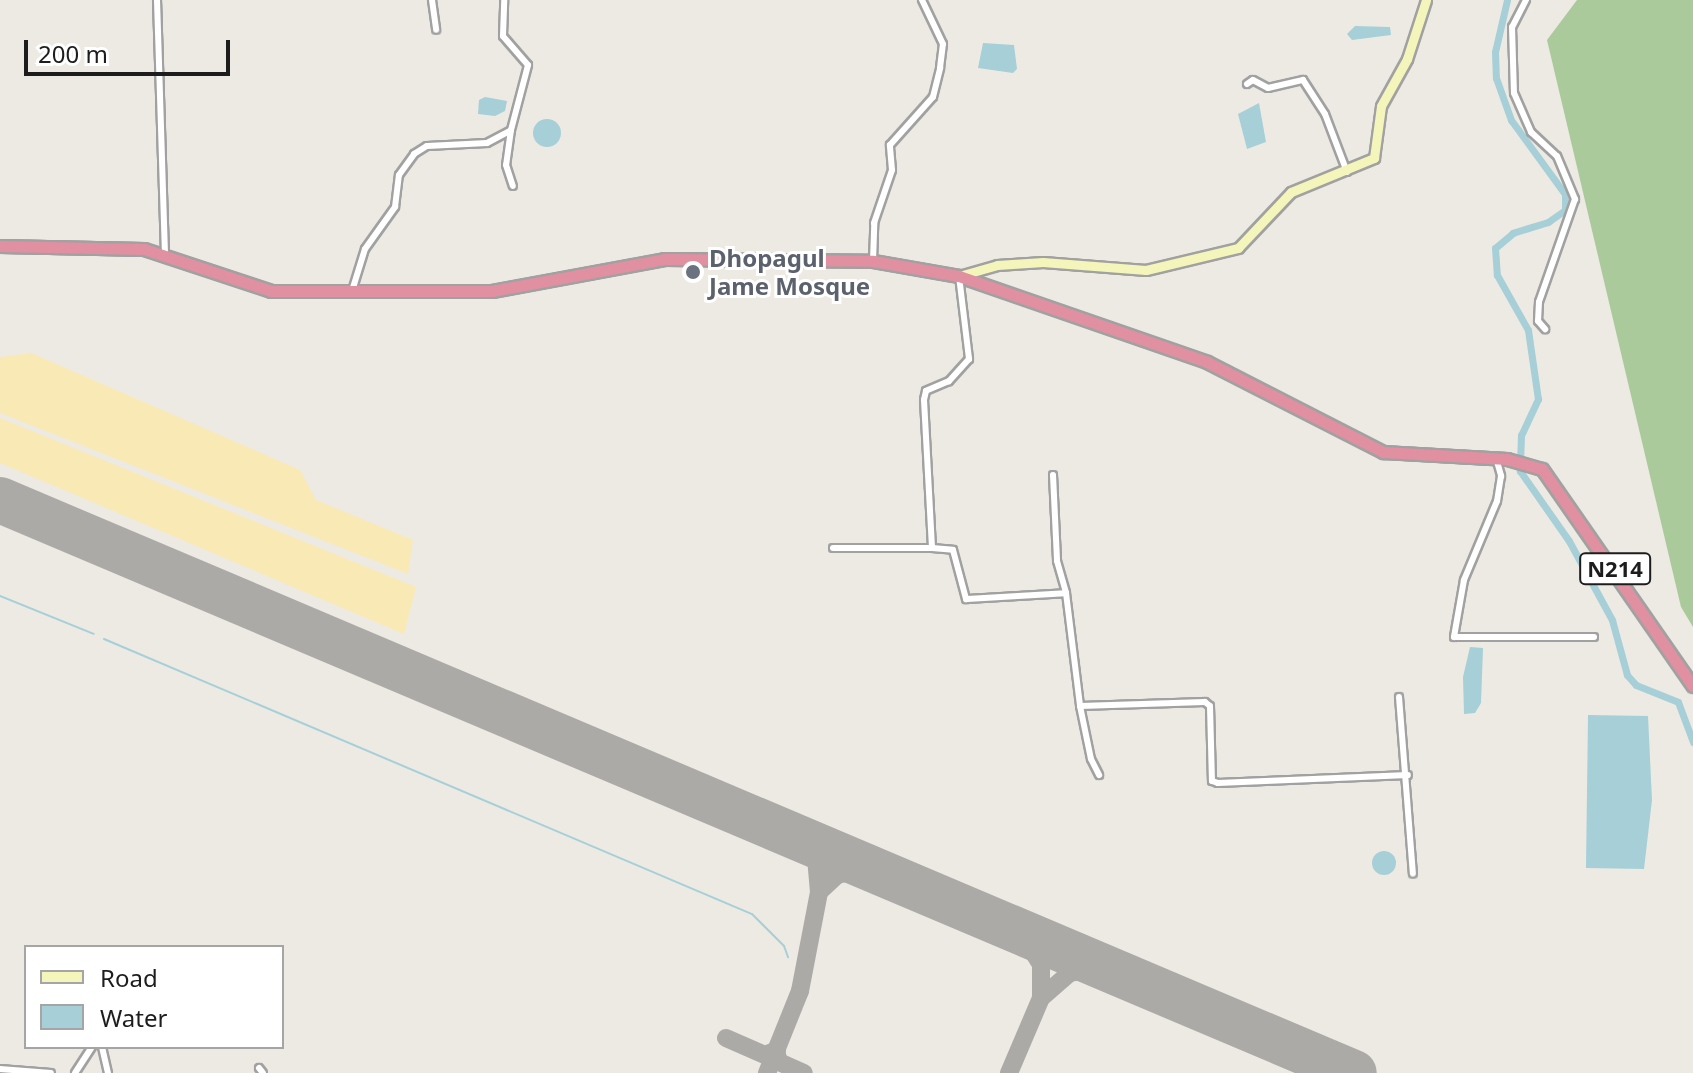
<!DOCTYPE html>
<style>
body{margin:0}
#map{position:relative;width:1693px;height:1073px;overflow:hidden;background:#edeae3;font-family:"Noto Sans",sans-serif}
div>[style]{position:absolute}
.forest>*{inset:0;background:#aaca9b}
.sand>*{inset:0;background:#f9e9b5}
.water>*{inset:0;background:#a6cfd8}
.round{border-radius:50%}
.stream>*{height:2px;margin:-1px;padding:0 1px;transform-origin:1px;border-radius:1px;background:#a6cfd8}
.canal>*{height:7px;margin:-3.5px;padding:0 3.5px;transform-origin:3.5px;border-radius:3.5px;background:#a6cfd8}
.taxiway>*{height:18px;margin:-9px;padding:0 9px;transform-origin:9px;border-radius:9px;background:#acaaa7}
.runway>*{height:46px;margin:-23px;padding:0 23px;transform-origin:23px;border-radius:23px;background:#acaaa7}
.roads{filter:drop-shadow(2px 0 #a1a1a1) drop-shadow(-2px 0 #a1a1a1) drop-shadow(0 2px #a1a1a1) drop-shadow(0 -2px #a1a1a1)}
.street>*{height:6px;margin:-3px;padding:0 3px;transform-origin:3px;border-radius:3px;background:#fff}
.secondary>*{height:9px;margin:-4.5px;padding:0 4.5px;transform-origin:4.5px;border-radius:4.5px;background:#f4f5ba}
.highway>*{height:11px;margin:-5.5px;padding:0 5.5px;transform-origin:5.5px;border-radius:5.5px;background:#e090a1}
.dots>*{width:22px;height:22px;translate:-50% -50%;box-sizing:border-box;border:4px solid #fff;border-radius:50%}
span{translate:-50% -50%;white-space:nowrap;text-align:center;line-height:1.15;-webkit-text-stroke:6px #fff;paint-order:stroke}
.shield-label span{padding:2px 6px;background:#fff;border:2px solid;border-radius:6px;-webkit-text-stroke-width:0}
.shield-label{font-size:22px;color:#1d1d1d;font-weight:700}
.worship-label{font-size:24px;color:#5b616d;font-weight:700}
.left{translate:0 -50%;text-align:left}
.legend{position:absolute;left:24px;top:945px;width:260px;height:104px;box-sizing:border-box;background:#fff;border:2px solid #a5a5a5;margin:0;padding:10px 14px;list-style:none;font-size:24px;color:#1d1d1d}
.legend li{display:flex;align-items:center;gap:16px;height:40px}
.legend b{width:40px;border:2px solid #a5a5a5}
.scale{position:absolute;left:24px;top:40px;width:206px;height:36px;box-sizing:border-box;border:4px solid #1d1d1d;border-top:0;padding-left:10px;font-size:24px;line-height:28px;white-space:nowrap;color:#1d1d1d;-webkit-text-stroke:6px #fff;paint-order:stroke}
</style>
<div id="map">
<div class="forest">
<div style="clip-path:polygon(1577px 0,1693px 0,1693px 627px,1681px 607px,1547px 40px)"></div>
</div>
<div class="sand">
<div style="clip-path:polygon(31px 353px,300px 470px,316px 500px,413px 540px,408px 574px,0 413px,0 357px)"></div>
<div style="clip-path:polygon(0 418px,416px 587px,404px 634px,0 463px)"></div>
</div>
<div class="water">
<div style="clip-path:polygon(1355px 26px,1390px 27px,1391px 35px,1352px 40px,1347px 34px)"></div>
<div style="clip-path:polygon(983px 43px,1014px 45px,1017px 69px,1013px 73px,978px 68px)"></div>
<div style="clip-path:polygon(485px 97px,507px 101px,505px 111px,495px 116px,478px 114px,479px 100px)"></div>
<div style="clip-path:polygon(1259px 103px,1266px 142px,1247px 149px,1238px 114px)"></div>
<div class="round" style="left:533px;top:119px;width:28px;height:28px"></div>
<div style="clip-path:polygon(1470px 647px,1483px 648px,1481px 703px,1475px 713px,1464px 714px,1463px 677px)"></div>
<div style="clip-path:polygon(1588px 715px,1648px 716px,1652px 800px,1644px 869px,1586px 868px)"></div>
<div class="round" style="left:1372px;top:851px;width:24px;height:24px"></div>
</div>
<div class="stream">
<div style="left:0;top:596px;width:101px;rotate:22deg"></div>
<div style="left:104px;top:639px;width:704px;rotate:23deg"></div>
<div style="left:752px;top:914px;width:45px;rotate:45deg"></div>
<div style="left:784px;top:946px;width:12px;rotate:70deg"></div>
</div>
<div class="canal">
<div style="left:1507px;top:0;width:53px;rotate:103deg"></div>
<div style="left:1495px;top:52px;width:26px;rotate:88deg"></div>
<div style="left:1496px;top:78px;width:45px;rotate:70.3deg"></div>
<div style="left:1511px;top:120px;width:92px;rotate:53.9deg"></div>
<div style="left:1565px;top:194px;width:16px;rotate:90deg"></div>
<div style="left:1565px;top:210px;width:21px;rotate:145deg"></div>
<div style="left:1548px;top:222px;width:37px;rotate:163deg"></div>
<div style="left:1513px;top:233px;width:23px;rotate:140deg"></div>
<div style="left:1495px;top:248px;width:27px;rotate:86deg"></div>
<div style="left:1497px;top:275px;width:63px;rotate:60.6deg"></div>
<div style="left:1528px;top:330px;width:70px;rotate:81.8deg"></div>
<div style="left:1538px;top:399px;width:40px;rotate:115deg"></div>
<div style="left:1521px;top:435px;width:36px;rotate:92deg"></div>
<div style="left:1520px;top:471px;width:85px;rotate:55deg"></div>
<div style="left:1569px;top:541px;width:90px;rotate:61.4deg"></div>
<div style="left:1612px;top:620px;width:57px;rotate:74.7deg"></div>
<div style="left:1627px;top:675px;width:13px;rotate:48deg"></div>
<div style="left:1636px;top:685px;width:45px;rotate:22deg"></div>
<div style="left:1678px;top:702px;width:43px;rotate:69.4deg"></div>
</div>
<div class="taxiway">
<div style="left:819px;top:892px;width:25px;rotate:-43deg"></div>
<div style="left:837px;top:875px;width:32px;rotate:-14deg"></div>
<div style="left:1020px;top:932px;width:38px;rotate:57deg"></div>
<div style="left:1041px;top:964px;width:34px;rotate:90deg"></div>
<div style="left:1041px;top:998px;width:38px;rotate:-41deg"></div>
<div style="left:1070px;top:973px;width:20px;rotate:-11deg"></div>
<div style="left:1090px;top:969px;width:25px;rotate:7deg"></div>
<div style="left:726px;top:1038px;width:43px;rotate:23.6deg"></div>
<div style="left:765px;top:1055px;width:13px;rotate:-23deg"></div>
<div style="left:776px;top:1051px;width:11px;rotate:75deg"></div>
<div style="left:779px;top:1062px;width:27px;rotate:24deg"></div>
<div style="left:767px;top:1073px;width:88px;rotate:-68.1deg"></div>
<div style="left:800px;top:991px;width:101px;rotate:-79.1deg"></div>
<div style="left:819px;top:892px;width:36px;rotate:-95deg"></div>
<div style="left:816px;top:856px;width:23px;rotate:-133deg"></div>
<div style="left:1009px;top:1073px;width:82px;rotate:-66.9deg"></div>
</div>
<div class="runway">
<div style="left:0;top:500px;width:1470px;rotate:22.94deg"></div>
</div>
<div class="roads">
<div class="street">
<div style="left:157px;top:0;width:254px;rotate:88.2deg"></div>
<div style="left:432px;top:0;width:30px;rotate:82deg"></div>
<div style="left:1526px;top:0;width:30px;rotate:117deg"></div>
<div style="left:1512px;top:27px;width:66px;rotate:88.3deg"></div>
<div style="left:1514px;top:93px;width:43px;rotate:66.4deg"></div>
<div style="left:1531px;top:132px;width:35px;rotate:43deg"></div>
<div style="left:1557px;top:156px;width:47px;rotate:67.3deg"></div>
<div style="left:1575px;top:199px;width:109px;rotate:109.3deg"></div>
<div style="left:1539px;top:302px;width:19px;rotate:93deg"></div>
<div style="left:1538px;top:321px;width:11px;rotate:49deg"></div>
<div style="left:1247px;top:84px;width:7px;rotate:-34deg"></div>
<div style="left:1253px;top:80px;width:17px;rotate:28deg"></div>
<div style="left:1268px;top:88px;width:36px;rotate:-13deg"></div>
<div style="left:1303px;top:80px;width:40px;rotate:57.1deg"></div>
<div style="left:1325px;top:114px;width:62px;rotate:69.2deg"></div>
<div style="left:511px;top:130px;width:35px;rotate:98deg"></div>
<div style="left:506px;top:165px;width:22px;rotate:72deg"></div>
<div style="left:873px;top:261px;width:38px;rotate:-88deg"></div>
<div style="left:874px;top:223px;width:56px;rotate:-71.2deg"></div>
<div style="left:892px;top:170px;width:25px;rotate:-95deg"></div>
<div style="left:890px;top:145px;width:64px;rotate:-48.1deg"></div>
<div style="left:933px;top:97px;width:30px;rotate:-76deg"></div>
<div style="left:940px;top:68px;width:24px;rotate:-83deg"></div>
<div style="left:943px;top:44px;width:49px;rotate:-115.5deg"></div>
<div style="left:959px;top:276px;width:84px;rotate:83.1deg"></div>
<div style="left:969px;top:359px;width:30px;rotate:132deg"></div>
<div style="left:949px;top:381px;width:25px;rotate:157deg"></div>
<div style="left:926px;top:391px;width:9px;rotate:103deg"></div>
<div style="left:924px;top:400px;width:148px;rotate:86.9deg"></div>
<div style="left:932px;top:548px;width:21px;rotate:5deg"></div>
<div style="left:953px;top:550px;width:51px;rotate:75.1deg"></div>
<div style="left:966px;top:599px;width:100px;rotate:-3.4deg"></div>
<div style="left:1066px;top:593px;width:114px;rotate:82.9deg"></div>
<div style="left:1080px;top:706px;width:125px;rotate:-1.8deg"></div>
<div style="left:1205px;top:702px;width:6px;rotate:39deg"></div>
<div style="left:1210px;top:706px;width:75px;rotate:88.5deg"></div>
<div style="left:1212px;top:781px;width:6px;rotate:18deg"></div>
<div style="left:1218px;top:783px;width:190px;rotate:-2.4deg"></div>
<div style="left:352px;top:291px;width:44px;rotate:-72.8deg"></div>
<div style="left:365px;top:249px;width:52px;rotate:-54.5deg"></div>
<div style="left:395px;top:207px;width:32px;rotate:-83deg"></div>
<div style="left:399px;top:175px;width:26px;rotate:-54deg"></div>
<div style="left:414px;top:154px;width:15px;rotate:-32deg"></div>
<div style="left:427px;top:146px;width:60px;rotate:-2.9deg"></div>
<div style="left:487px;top:143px;width:27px;rotate:-28deg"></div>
<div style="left:511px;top:130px;width:67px;rotate:-75.3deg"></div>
<div style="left:528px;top:65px;width:38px;rotate:-131deg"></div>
<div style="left:503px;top:36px;width:36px;rotate:-88deg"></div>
<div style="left:1496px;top:458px;width:19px;rotate:74deg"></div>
<div style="left:1501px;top:476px;width:25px;rotate:99deg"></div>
<div style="left:1497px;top:501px;width:86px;rotate:112.7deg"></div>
<div style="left:1464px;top:580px;width:58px;rotate:100deg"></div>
<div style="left:1454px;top:637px;width:140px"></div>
<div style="left:1053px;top:475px;width:86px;rotate:87.3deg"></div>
<div style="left:1057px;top:561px;width:33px;rotate:74deg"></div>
<div style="left:833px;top:548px;width:99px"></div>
<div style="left:1399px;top:697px;width:177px;rotate:85.5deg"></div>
<div style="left:1080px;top:706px;width:54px;rotate:78.3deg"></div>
<div style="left:1091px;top:759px;width:18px;rotate:63deg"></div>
<div style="left:102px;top:1047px;width:27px;rotate:77deg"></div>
<div style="left:259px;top:1068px;width:6px;rotate:51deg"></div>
<div style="left:0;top:1069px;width:51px;rotate:4.5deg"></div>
<div style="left:75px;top:1073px;width:31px;rotate:-57deg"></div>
</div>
<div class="secondary">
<div style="left:959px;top:276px;width:40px;rotate:-16deg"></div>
<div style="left:997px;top:265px;width:46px;rotate:-3.7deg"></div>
<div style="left:1043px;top:262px;width:103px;rotate:4.4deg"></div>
<div style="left:1146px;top:270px;width:95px;rotate:-13.4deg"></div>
<div style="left:1238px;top:248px;width:77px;rotate:-46.6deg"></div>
<div style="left:1291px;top:192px;width:90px;rotate:-22.3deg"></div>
<div style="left:1374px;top:158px;width:52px;rotate:-82.3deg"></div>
<div style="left:1381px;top:106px;width:54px;rotate:-61deg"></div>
<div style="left:1407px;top:59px;width:62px;rotate:-72.1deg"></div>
</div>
<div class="highway">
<div style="left:0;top:246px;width:144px;rotate:1.2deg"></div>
<div style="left:144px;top:249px;width:134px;rotate:18.3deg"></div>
<div style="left:271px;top:291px;width:221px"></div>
<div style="left:492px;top:291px;width:175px;rotate:-10.5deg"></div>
<div style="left:664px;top:259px;width:209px;rotate:0.5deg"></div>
<div style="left:873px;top:261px;width:87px;rotate:9.9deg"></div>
<div style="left:959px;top:276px;width:262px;rotate:19.1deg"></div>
<div style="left:1207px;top:362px;width:198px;rotate:27.1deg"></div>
<div style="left:1383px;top:452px;width:124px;rotate:3.2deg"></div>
<div style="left:1507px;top:459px;width:36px;rotate:16deg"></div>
<div style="left:1542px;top:469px;width:264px;rotate:55.2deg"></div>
</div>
</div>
<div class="dots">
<div style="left:693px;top:272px;background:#6b7280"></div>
</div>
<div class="shield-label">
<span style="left:1615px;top:569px">N214</span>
</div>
<div class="worship-label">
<span class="left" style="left:709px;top:272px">Dhopagul<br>Jame Mosque</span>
</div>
<ul class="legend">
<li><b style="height:10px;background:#f4f5ba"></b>Road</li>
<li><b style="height:22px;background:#a6cfd8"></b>Water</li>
</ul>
<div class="scale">200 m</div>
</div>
